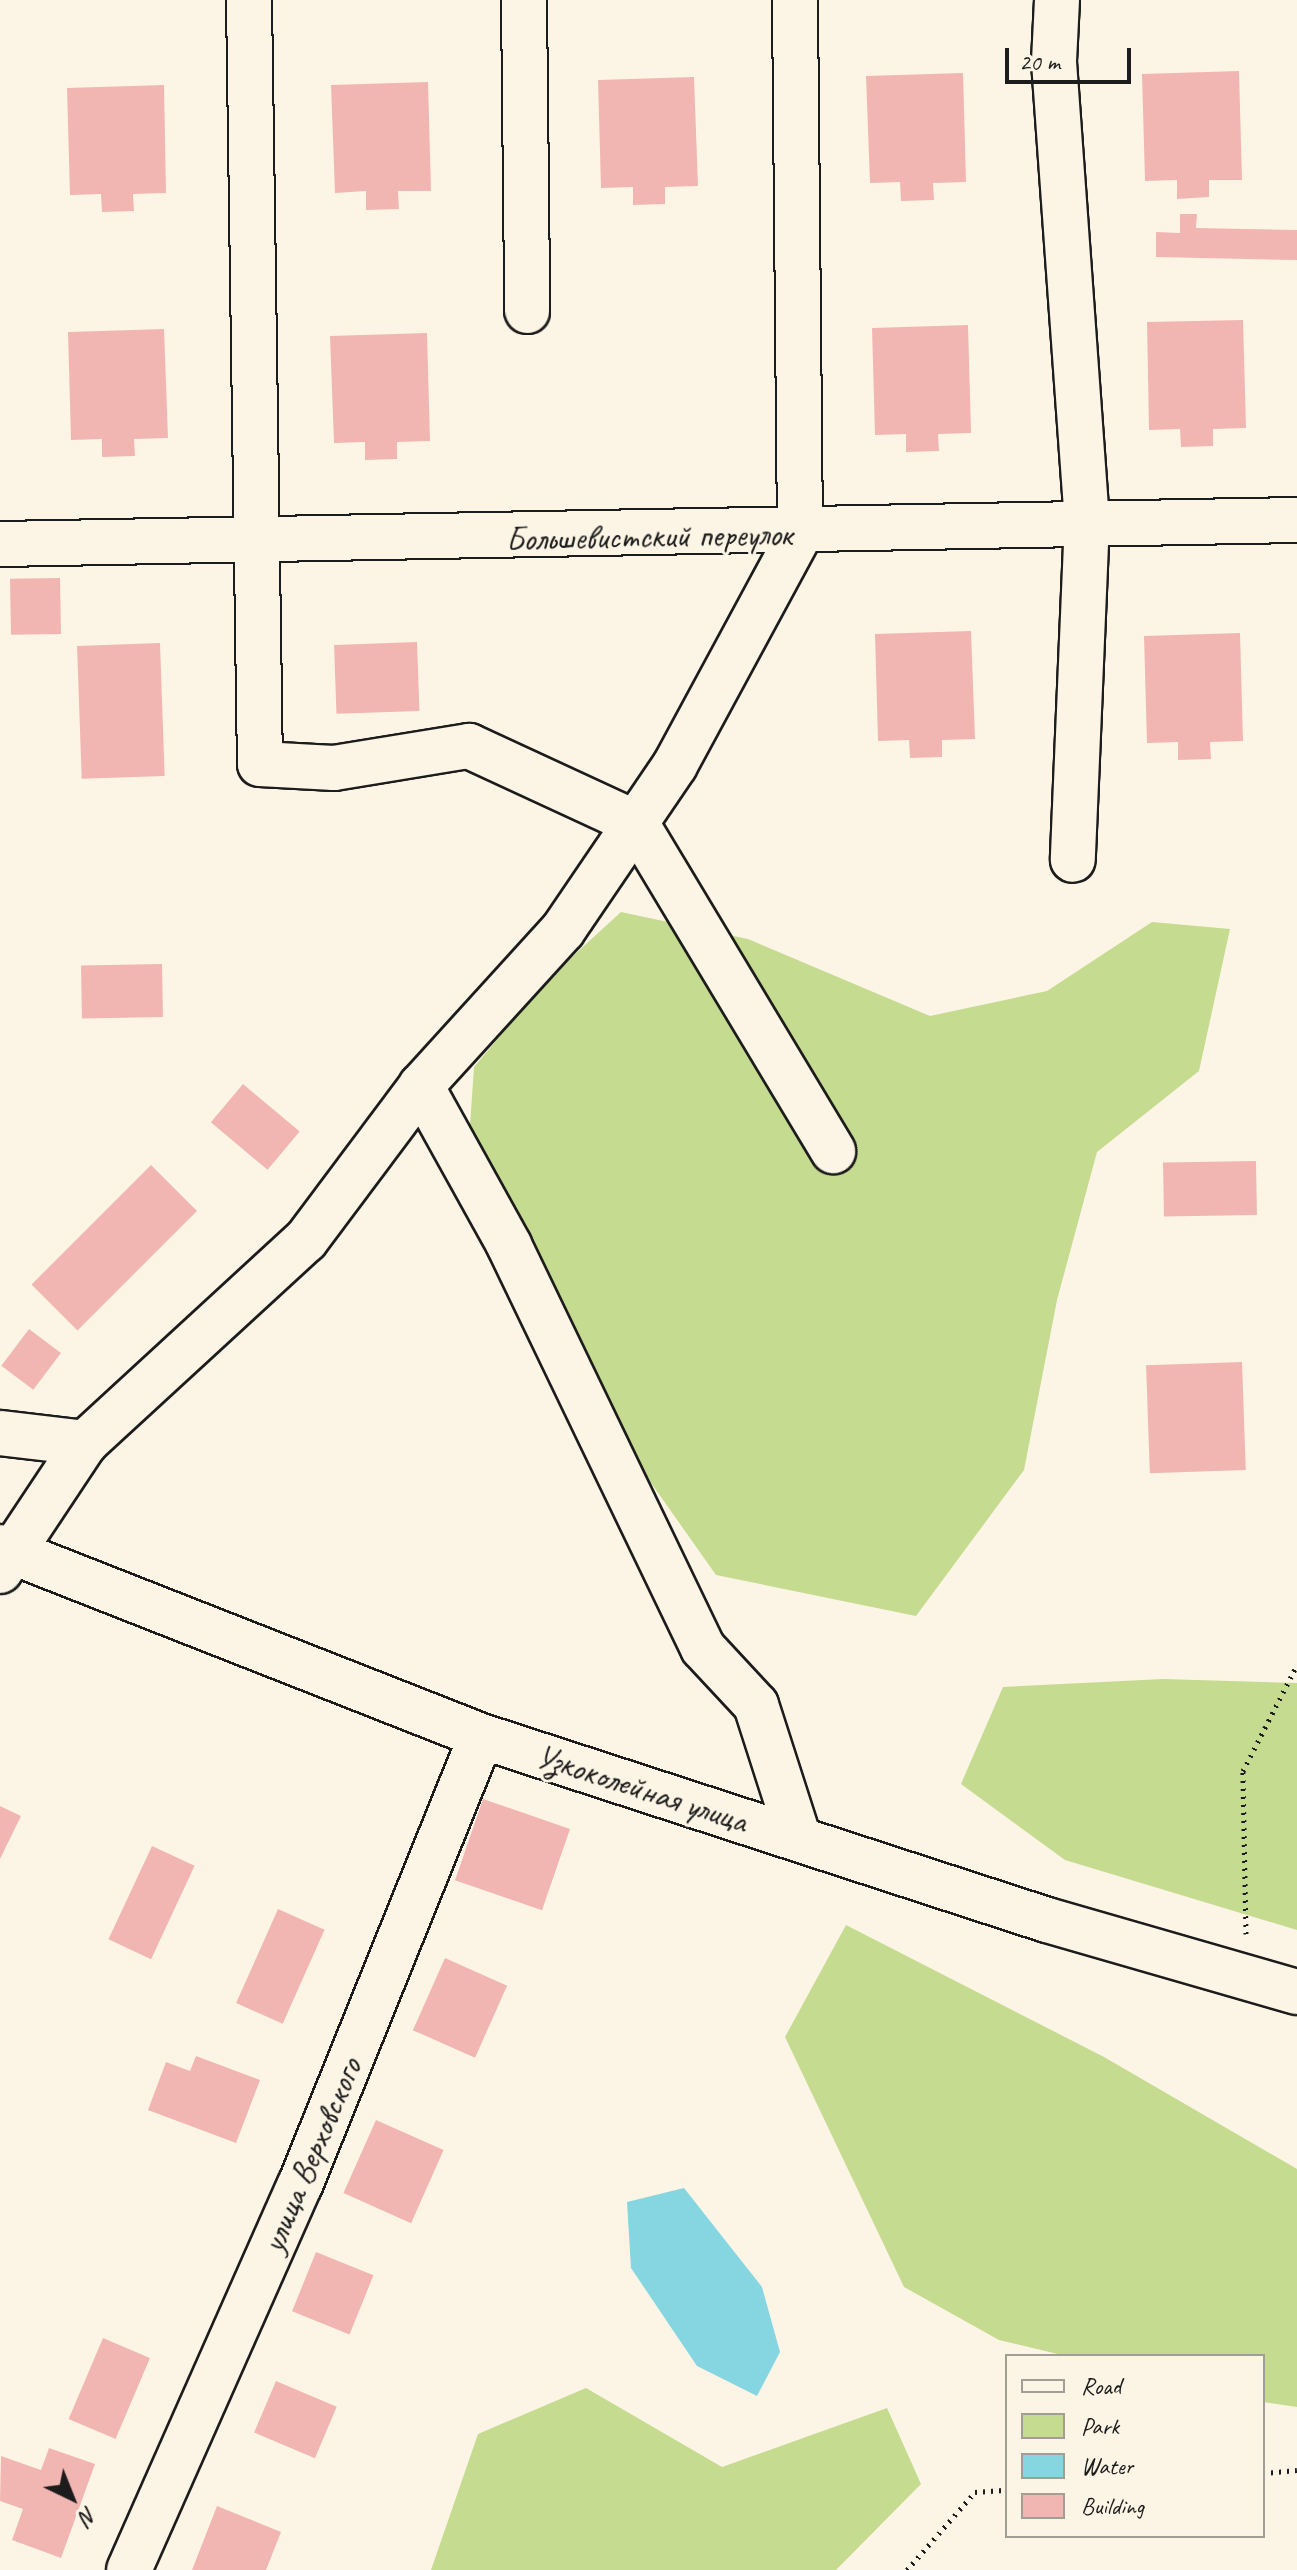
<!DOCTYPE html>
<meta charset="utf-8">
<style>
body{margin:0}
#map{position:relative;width:1297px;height:2570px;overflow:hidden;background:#fcf5e5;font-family:Caveat,sans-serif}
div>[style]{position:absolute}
.green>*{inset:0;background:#c4db90}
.water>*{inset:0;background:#86d6e1}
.building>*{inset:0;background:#f2b6b2;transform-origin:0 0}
.path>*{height:5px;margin-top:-2.5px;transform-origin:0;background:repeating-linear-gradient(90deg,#1c1c1c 0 2px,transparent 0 8px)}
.roads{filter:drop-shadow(2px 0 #1c1c1c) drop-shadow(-2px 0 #1c1c1c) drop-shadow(0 2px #1c1c1c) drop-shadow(0 -2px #1c1c1c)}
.minor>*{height:44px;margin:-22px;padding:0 22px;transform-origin:22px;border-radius:22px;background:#fcf5e5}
span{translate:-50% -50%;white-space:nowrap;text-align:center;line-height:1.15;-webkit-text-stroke:6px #fcf5e5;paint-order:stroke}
.street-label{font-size:34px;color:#1c1c1c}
.legend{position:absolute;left:1005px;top:2354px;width:260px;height:184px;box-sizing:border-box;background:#fcf5e5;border:2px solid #a29e95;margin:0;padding:10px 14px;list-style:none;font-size:24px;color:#1c1c1c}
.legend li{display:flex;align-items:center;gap:16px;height:40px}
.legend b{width:40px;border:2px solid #a29e95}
.north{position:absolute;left:32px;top:2458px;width:80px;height:80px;-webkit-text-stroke:6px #fcf5e5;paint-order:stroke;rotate:137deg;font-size:22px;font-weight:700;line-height:32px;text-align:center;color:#1c1c1c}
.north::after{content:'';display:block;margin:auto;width:28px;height:36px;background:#1c1c1c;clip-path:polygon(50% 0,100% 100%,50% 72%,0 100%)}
.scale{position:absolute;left:1005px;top:48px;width:126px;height:36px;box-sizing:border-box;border:4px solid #1c1c1c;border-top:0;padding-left:10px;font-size:24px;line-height:28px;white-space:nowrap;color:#1c1c1c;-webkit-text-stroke:6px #fcf5e5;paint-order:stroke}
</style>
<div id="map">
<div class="green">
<div style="clip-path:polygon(621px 912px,748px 939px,930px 1016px,1047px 991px,1152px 922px,1230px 929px,1199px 1071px,1097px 1152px,1057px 1300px,1024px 1470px,916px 1616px,716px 1575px,637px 1463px,469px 1140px,474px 1067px,550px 977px)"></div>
<div style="clip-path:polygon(1163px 1679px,1297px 1683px,1297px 1930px,1065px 1860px,961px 1784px,1003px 1687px)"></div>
<div style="clip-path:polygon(846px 1925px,1104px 2057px,1297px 2169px,1297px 2407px,1263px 2402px,1263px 2356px,1066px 2356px,999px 2340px,904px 2287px,785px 2037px)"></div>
<div style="clip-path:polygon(586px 2388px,722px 2467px,887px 2408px,921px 2484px,836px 2570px,431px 2570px,478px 2434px)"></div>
</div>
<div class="water">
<div style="clip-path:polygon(684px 2188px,762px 2287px,780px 2352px,757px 2396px,697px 2366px,631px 2268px,627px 2202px)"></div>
</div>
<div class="building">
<div style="clip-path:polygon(1239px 71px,1242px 180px,1209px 180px,1209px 197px,1177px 199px,1177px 180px,1145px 181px,1142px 74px)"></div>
<div style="clip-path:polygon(963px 73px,966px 182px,933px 183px,934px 200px,901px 201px,900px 182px,870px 183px,866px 76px)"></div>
<div style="clip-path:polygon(694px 77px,698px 186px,665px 187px,665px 204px,633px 205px,633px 187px,601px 188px,598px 80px)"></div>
<div style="clip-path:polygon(428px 82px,431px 191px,398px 191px,399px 209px,366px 210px,366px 191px,335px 193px,331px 85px)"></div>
<div style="clip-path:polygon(164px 85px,166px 193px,133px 194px,134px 211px,102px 212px,101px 194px,70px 195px,67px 88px)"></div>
<div style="clip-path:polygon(1180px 214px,1197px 214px,1196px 228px,1297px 230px,1297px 260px,1156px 257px,1156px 232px,1180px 233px)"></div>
<div style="clip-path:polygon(1243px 320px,1246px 428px,1213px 429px,1213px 446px,1181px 447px,1180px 429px,1149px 430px,1147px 322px)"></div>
<div style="clip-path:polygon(968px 325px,971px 433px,938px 434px,939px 451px,906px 452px,906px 434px,875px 435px,872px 328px)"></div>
<div style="clip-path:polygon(164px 329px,168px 438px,134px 439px,135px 456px,102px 457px,102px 439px,71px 440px,68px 332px)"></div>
<div style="clip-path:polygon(427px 333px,430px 441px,397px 442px,397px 459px,365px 460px,365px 442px,334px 443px,330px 336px)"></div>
<div style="left:60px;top:578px;width:56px;height:50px;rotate:89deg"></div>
<div style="clip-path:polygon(971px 631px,975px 739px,942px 740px,942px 757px,910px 758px,909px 740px,878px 741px,875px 634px)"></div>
<div style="clip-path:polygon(1240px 633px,1243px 741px,1210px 742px,1211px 759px,1178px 760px,1178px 742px,1147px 743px,1144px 636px)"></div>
<div style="left:417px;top:642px;width:69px;height:83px;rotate:88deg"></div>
<div style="left:160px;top:643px;width:133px;height:83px;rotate:88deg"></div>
<div style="left:162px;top:964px;width:53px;height:81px;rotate:89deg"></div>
<div style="left:243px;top:1084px;width:74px;height:50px;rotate:40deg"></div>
<div style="left:1256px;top:1161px;width:54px;height:93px;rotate:89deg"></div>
<div style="left:151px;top:1165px;width:65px;height:169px;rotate:45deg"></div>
<div style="left:29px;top:1329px;width:40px;height:46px;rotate:37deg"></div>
<div style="left:1242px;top:1362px;width:108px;height:96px;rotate:88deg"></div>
<div style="left:483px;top:1799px;width:92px;height:86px;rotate:19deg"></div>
<div style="clip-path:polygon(0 1806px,21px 1816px,0 1859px)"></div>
<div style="left:152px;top:1846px;width:47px;height:103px;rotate:25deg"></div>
<div style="left:278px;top:1909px;width:51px;height:103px;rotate:24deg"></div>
<div style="left:445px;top:1958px;width:68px;height:79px;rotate:24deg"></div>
<div style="clip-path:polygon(196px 2056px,260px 2080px,236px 2143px,148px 2110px,166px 2062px,190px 2071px)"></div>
<div style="left:376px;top:2120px;width:74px;height:80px;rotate:24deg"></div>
<div style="left:316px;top:2252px;width:62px;height:64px;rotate:22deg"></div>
<div style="left:103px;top:2338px;width:51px;height:88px;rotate:23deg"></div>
<div style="left:276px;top:2381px;width:66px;height:56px;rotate:23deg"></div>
<div style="clip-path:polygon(49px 2448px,95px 2464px,61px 2558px,12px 2540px,23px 2509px,0 2501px,1px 2456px,41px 2470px)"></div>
<div style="clip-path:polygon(217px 2506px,281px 2532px,266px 2570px,192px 2570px)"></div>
</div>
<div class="path">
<div style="left:1246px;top:1934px;width:163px;rotate:-91.1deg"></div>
<div style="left:1243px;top:1771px;width:119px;rotate:-63deg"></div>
<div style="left:1263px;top:2473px;width:34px;rotate:-5deg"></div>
<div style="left:907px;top:2570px;width:103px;rotate:-48.9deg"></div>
<div style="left:975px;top:2492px;width:32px;rotate:-4deg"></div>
</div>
<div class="roads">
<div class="minor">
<div style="left:249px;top:0;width:764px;rotate:89.18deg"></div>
<div style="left:260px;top:764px;width:74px;rotate:3.1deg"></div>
<div style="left:334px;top:768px;width:137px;rotate:-9.3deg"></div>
<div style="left:469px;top:746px;width:184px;rotate:24.8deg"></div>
<div style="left:636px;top:823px;width:383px;rotate:59deg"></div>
<div style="left:524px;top:0;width:311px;rotate:89.4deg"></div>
<div style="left:1057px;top:0;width:62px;rotate:92.8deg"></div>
<div style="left:1054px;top:62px;width:459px;rotate:85.9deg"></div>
<div style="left:1087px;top:520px;width:340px;rotate:92.4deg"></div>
<div style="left:0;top:544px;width:1297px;rotate:-1.06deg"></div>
<div style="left:421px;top:1086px;width:182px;rotate:61deg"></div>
<div style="left:509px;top:1245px;width:447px;rotate:64.3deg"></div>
<div style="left:703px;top:1648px;width:78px;rotate:47.1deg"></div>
<div style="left:756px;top:1705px;width:141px;rotate:72.2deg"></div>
<div style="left:0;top:1433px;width:86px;rotate:6.7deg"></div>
<div style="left:0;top:1547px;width:517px;rotate:21.45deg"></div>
<div style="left:481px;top:1736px;width:595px;rotate:18.01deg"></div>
<div style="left:1047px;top:1920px;width:260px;rotate:16.1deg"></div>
<div style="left:0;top:1571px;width:154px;rotate:-56.4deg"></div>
<div style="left:85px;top:1443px;width:300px;rotate:-42.6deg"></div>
<div style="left:306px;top:1240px;width:192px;rotate:-53.2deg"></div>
<div style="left:421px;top:1086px;width:211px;rotate:-47.7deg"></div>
<div style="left:563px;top:930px;width:199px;rotate:-55.8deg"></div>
<div style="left:675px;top:765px;width:263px;rotate:-61.6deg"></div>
<div style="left:800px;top:534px;width:534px;rotate:-90.54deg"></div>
<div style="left:129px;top:2570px;width:421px;rotate:-66.1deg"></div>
<div style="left:300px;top:2185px;width:484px;rotate:-68deg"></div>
</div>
</div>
<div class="street-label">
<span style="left:649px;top:536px;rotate:-1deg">Большевистский переулок</span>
<span style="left:642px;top:1788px;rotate:18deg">Узкоколейная улица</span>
<span style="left:311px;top:2155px;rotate:-67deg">улица Верховского</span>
</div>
<ul class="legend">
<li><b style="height:10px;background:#fcf5e5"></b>Road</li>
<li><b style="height:22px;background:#c4db90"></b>Park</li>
<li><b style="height:22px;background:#86d6e1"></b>Water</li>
<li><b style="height:22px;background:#f2b6b2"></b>Building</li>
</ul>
<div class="north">N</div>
<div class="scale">20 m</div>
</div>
